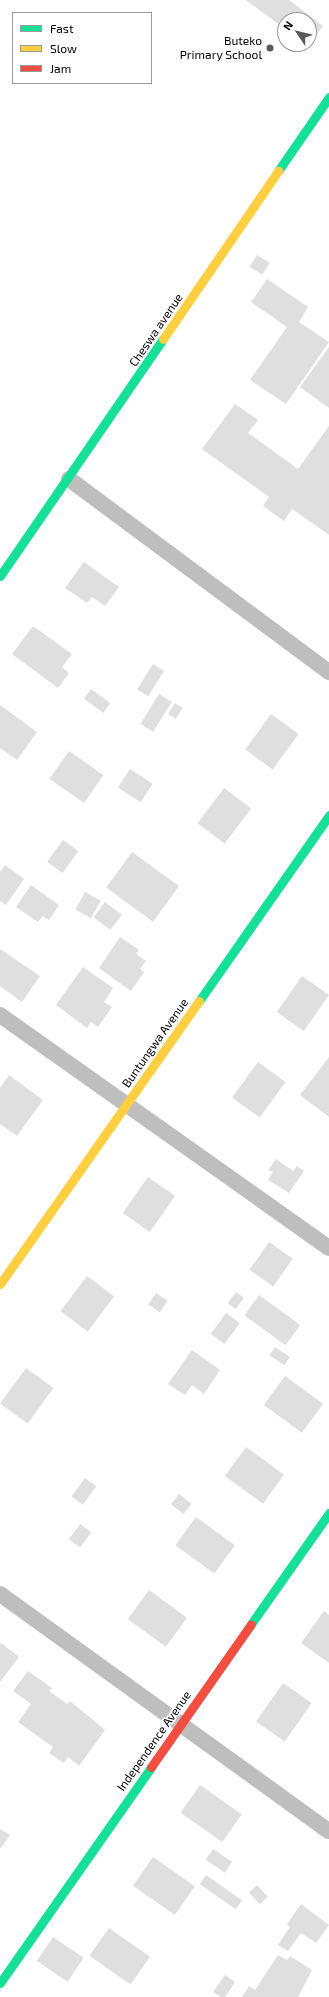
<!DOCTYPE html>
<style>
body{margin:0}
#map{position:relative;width:329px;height:1997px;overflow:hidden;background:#fff;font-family:"Exo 2",sans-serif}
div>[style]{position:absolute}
.building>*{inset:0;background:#dfdfdf;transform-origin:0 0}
.street>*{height:16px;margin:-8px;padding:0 8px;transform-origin:8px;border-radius:8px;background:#bebebe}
.fast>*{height:9px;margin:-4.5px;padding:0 4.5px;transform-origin:4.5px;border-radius:4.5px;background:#16e098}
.slow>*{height:9px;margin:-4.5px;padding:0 4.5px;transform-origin:4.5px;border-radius:4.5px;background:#ffcf43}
.jam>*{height:9px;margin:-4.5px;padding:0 4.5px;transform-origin:4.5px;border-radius:4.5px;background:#f24e42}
.dots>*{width:11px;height:11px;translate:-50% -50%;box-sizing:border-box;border:2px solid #fff;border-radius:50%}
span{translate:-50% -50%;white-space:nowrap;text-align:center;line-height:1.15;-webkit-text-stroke:3.5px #fff;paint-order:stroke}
.poi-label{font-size:12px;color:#000}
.right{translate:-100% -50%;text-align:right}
.street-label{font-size:12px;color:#000}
.legend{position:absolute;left:12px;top:12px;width:140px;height:72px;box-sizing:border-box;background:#fff;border:1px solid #999;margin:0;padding:5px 7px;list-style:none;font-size:12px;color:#000}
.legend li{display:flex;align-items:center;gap:8px;height:20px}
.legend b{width:20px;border:1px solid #999}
.north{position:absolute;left:277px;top:12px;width:40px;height:40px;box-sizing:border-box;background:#fff;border:1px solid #999;border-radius:50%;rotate:305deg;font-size:11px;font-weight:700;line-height:16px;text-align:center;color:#000}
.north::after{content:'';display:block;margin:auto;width:14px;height:18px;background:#595959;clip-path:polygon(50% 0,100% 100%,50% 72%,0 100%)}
</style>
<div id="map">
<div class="building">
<div style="clip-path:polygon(246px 0,289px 0,323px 26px,308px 46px,306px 44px,309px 44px,309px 20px,285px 20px,285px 29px)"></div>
<div style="left:257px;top:255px;width:15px;height:14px;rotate:32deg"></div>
<div style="clip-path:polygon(267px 279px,308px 307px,299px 322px,329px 342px,286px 404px,250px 380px,287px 327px,251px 302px)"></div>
<div style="clip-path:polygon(329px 347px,329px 408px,300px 387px)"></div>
<div style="clip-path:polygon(235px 404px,258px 420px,248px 433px,298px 469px,329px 426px,329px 535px,292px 509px,284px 521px,263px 506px,269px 497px,202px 449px)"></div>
<div style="clip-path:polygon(84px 562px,119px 587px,105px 606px,92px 597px,87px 603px,65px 588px)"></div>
<div style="clip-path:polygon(33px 626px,72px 654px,62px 667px,69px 673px,58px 688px,12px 654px)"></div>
<div style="left:153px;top:664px;width:13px;height:30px;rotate:32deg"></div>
<div style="left:91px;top:689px;width:24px;height:12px;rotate:36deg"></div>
<div style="left:159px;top:694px;width:15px;height:35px;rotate:32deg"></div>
<div style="left:175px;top:703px;width:9px;height:13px;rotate:32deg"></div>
<div style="clip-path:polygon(0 705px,37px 732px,17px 760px,0 748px)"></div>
<div style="left:271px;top:714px;width:34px;height:44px;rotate:36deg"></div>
<div style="left:69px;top:751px;width:42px;height:34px;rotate:35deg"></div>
<div style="left:130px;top:769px;width:27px;height:22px;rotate:33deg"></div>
<div style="left:224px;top:788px;width:34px;height:44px;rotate:37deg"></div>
<div style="left:63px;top:840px;width:19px;height:27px;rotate:36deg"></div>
<div style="left:132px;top:852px;width:58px;height:44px;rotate:36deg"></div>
<div style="clip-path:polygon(5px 865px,24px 879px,6px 905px,0 901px,0 872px)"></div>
<div style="clip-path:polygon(31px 885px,59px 905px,49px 920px,43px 916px,38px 922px,16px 907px)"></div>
<div style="left:85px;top:892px;width:18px;height:20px;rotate:29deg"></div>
<div style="left:105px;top:902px;width:21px;height:19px;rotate:37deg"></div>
<div style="clip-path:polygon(120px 937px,139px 950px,136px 954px,146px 961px,140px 969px,144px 972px,131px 991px,99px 968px)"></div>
<div style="clip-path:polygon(0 949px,40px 976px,22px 1002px,0 986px)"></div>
<div style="clip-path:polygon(83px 967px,113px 988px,104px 1002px,112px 1007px,98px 1027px,91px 1022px,87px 1028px,56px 1005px)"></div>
<div style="left:302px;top:976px;width:33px;height:44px;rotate:35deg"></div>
<div style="clip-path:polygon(329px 1057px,329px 1117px,300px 1095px)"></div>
<div style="left:258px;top:1062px;width:34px;height:44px;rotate:36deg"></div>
<div style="clip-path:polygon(9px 1075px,43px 1100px,17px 1136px,0 1124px,0 1088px)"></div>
<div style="clip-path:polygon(276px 1159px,293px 1171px,297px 1166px,304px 1171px,289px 1193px,268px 1180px,273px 1172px,268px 1170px)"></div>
<div style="left:148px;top:1177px;width:33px;height:44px;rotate:35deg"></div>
<div style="left:269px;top:1242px;width:29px;height:34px;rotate:35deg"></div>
<div style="left:87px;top:1276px;width:34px;height:44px;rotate:37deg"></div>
<div style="left:236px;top:1292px;width:10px;height:14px;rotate:37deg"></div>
<div style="left:156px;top:1293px;width:14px;height:14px;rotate:34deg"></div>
<div style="left:259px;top:1295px;width:51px;height:25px;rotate:36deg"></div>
<div style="left:226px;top:1313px;width:17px;height:26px;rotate:36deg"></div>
<div style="left:275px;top:1347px;width:18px;height:10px;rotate:34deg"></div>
<div style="clip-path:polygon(192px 1350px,220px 1370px,204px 1394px,192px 1385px,185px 1395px,168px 1384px)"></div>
<div style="left:26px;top:1368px;width:34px;height:44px;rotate:36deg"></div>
<div style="left:285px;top:1376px;width:47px;height:36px;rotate:36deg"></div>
<div style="left:246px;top:1447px;width:47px;height:36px;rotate:36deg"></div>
<div style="left:85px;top:1478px;width:14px;height:23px;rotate:36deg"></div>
<div style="left:179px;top:1494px;width:16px;height:13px;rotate:38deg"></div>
<div style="left:196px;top:1517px;width:48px;height:35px;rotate:36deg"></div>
<div style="left:80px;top:1524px;width:14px;height:19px;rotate:36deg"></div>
<div style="left:149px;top:1590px;width:47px;height:36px;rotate:36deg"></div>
<div style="clip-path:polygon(324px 1611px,329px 1615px,329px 1663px,301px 1643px)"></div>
<div style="clip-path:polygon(1px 1643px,19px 1657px,0 1682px,0 1644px)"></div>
<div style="clip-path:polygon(28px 1671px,52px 1688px,49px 1691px,67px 1704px,70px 1701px,105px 1730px,79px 1766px,68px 1757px,64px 1763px,49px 1753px,53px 1747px,18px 1722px,31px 1704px,13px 1691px)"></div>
<div style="left:283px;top:1683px;width:35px;height:47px;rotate:35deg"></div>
<div style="left:200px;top:1785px;width:51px;height:34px;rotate:35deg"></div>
<div style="clip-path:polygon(0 1829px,10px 1835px,0 1849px)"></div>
<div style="left:213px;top:1849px;width:23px;height:13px;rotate:34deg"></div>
<div style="left:153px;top:1857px;width:51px;height:35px;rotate:35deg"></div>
<div style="left:206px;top:1875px;width:44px;height:11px;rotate:35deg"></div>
<div style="left:257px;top:1885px;width:16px;height:11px;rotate:47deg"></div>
<div style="clip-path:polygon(301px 1904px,329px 1925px,316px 1943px,301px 1933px,288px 1951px,278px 1945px,290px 1927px,287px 1924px)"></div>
<div style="left:109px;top:1928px;width:50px;height:34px;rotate:35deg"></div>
<div style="left:53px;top:1937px;width:37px;height:29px;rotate:34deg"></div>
<div style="clip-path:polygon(278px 1955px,287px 1960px,290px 1956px,312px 1970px,298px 1997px,242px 1997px,249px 1986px,255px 1990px)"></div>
<div style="clip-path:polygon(225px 1975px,235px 1982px,225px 1997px,221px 1997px,213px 1992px)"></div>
</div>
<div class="street">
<div style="left:69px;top:479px;width:324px;rotate:36.6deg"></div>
<div style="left:0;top:1015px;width:403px;rotate:35.3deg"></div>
<div style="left:0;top:1594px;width:405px;rotate:35.8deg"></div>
</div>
<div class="fast">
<div style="left:278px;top:171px;width:90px;rotate:-55.4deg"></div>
<div style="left:0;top:576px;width:288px;rotate:-55.5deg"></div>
<div style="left:199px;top:1001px;width:227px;rotate:-55deg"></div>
<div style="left:251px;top:1624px;width:136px;rotate:-54.9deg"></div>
<div style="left:0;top:1983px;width:264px;rotate:-55deg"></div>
</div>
<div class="slow">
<div style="left:163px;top:339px;width:204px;rotate:-55.6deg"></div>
<div style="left:0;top:1284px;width:346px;rotate:-54.9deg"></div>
</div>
<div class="jam">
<div style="left:151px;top:1767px;width:174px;rotate:-55deg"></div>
</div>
<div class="dots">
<div style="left:270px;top:48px;background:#595959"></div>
</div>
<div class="poi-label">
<span class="right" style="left:262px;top:48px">Buteko<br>Primary School</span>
</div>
<div class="street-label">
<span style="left:156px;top:330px;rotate:-56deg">Cheswa avenue</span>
<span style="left:155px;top:1043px;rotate:-55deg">Buntungwa Avenue</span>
<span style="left:154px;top:1741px;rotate:-55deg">Independence Avenue</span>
</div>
<ul class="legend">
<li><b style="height:5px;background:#16e098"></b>Fast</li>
<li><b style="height:5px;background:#ffcf43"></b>Slow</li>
<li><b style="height:5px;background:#f24e42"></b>Jam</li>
</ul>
<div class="north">N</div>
</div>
